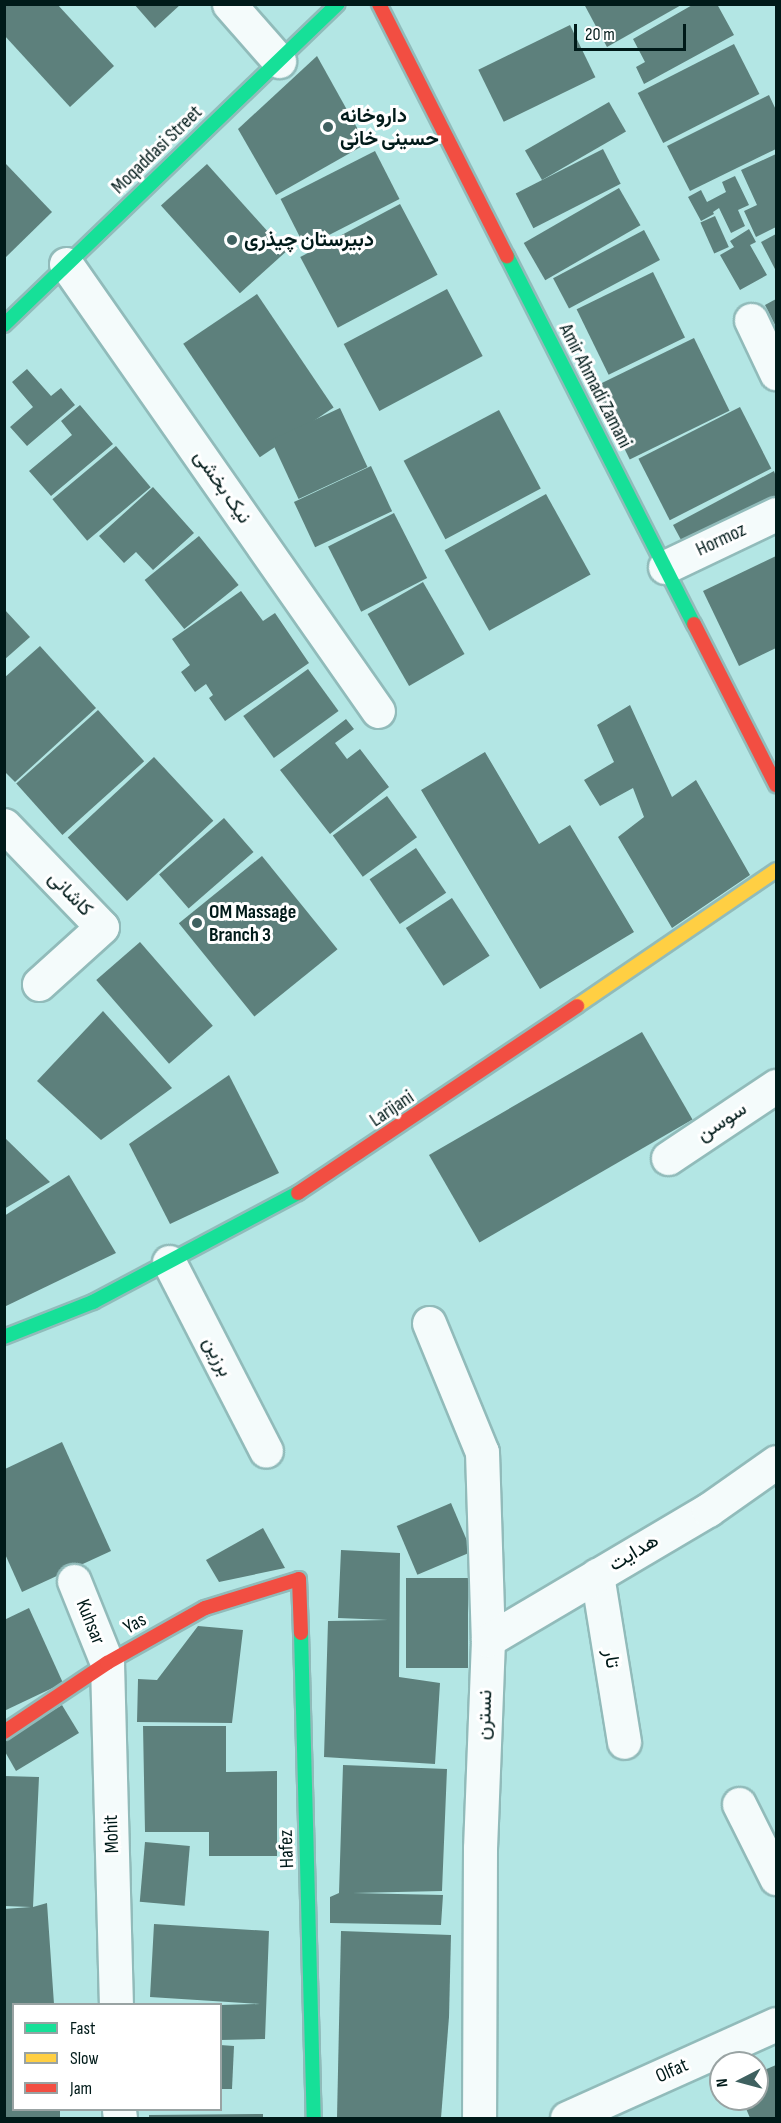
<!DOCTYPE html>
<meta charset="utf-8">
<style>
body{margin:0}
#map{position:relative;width:781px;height:2123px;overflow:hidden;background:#b3e6e4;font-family:"Sofia Sans Condensed",Vazirmatn,sans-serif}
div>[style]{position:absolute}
.building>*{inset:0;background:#5d807c;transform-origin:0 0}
.roads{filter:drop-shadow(2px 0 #91bbba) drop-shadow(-2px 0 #91bbba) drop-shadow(0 2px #91bbba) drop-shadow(0 -2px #91bbba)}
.street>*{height:33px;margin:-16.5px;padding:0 16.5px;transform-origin:16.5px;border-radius:16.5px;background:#f4fbfb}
.fast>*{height:14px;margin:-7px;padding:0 7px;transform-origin:7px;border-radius:7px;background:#16e098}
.slow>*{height:14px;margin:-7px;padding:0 7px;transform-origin:7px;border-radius:7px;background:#ffcf43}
.jam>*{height:14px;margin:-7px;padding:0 7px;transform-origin:7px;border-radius:7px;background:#f24e42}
.dots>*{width:16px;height:16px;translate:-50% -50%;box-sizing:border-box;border:3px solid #fff;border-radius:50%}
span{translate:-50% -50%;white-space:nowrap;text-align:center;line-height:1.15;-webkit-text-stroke:6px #fff;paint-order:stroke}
.poi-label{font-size:20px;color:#001a19;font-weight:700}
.left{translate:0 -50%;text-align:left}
.street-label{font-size:20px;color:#001a19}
.frame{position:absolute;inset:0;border:6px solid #001a19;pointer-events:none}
.legend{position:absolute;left:12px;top:2003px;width:210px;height:108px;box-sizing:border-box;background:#fff;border:2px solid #99a3a3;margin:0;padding:8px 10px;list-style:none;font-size:18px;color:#001a19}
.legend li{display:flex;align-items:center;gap:12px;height:30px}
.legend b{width:30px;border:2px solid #99a3a3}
.north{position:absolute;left:709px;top:2051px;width:60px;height:60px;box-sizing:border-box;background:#fff;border:2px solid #99a3a3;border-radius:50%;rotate:264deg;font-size:16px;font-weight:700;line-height:24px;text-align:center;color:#001a19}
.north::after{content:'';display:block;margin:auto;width:21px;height:27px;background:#3f6160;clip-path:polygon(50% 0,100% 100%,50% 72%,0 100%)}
.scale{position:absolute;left:574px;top:24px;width:112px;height:27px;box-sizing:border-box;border:3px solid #001a19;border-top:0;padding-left:8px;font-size:18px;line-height:21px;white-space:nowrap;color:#001a19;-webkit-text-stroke:4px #fff;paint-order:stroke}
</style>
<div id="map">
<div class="building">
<div style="clip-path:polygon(4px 4px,57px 4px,114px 66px,70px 107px,4px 35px)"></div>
<div style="clip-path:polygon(134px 4px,181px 4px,155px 28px)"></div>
<div style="clip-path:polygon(584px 4px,683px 4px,607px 47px)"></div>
<div style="clip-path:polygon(694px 4px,717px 4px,734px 35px,644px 84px,636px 67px,645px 62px,633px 39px)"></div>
<div style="left:570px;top:25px;width:58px;height:102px;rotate:64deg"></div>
<div style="left:734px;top:44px;width:56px;height:108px;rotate:63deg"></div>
<div style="clip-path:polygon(317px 56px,366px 144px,276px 195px,238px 129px)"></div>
<div style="clip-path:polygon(769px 95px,776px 110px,776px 149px,690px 191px,667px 146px)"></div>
<div style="left:609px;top:102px;width:34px;height:97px;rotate:60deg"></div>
<div style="left:603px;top:149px;width:39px;height:98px;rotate:63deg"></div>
<div style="left:375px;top:151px;width:54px;height:106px;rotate:63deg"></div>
<div style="clip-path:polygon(776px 154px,776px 227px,756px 237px,744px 211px,757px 205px,741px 170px)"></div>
<div style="clip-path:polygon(6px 164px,52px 212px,4px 259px,4px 165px)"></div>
<div style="left:207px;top:164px;width:118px;height:62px;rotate:48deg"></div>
<div style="clip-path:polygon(735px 176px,749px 205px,738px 210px,745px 226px,731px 233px,719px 208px,713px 212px,714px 214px,701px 221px,688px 197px,701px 190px,707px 202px,726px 192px,722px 182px)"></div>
<div style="left:619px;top:188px;width:43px;height:110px;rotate:60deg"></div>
<div style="left:400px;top:204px;width:80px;height:113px;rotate:62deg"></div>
<div style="left:715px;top:216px;width:34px;height:16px;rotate:66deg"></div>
<div style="clip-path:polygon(749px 229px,756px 242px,750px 245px,767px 275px,740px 290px,720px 255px,734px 247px,730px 241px)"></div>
<div style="left:644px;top:230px;width:34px;height:103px;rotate:62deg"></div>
<div style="clip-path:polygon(776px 234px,776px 271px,761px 242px)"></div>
<div style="left:653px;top:272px;width:73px;height:85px;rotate:64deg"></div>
<div style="left:447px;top:289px;width:76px;height:117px;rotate:62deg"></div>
<div style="left:257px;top:294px;width:137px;height:89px;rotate:56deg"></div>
<div style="clip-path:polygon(776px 299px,776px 327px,765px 305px)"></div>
<div style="left:694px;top:338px;width:81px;height:111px;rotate:64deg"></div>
<div style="clip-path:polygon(27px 369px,51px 396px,61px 388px,75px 405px,27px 446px,10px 427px,33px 407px,12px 382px)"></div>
<div style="clip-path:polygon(80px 405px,113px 444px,51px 496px,29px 471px,72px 435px,61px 421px)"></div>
<div style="left:740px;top:407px;width:69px;height:114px;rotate:63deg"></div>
<div style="left:340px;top:408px;width:65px;height:76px;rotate:65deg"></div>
<div style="left:499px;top:410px;width:89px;height:108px;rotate:62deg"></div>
<div style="left:116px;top:446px;width:54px;height:83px;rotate:50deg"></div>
<div style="left:371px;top:466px;width:50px;height:85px;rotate:65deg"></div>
<div style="clip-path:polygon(774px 471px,776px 477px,776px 520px,694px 564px,673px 525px)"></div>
<div style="clip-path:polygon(153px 487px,194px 533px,153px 570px,136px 552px,124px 563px,99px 536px)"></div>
<div style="left:546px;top:494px;width:92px;height:116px;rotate:61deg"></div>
<div style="left:394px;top:513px;width:73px;height:74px;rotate:63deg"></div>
<div style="left:199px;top:536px;width:63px;height:70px;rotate:51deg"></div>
<div style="clip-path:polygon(776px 556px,776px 648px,739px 666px,703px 591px)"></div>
<div style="left:423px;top:582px;width:83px;height:64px;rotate:60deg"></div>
<div style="clip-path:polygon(241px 591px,263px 621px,275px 613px,309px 663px,225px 721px,209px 698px,213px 695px,206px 684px,195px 692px,181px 672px,190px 665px,172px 639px)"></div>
<div style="clip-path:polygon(4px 609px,30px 637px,4px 660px)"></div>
<div style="clip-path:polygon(40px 646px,96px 708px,15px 782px,4px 771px,4px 678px)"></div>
<div style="left:308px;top:669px;width:52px;height:80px;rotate:54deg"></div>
<div style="clip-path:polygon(630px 705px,672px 797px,696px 780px,750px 875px,672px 928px,618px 837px,644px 817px,633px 788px,600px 806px,584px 780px,614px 762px,597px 725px)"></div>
<div style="left:98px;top:710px;width:69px;height:110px;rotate:48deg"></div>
<div style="clip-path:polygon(346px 719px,354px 729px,335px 743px,347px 759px,360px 749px,389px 787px,330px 834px,280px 770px)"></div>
<div style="clip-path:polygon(485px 752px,539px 844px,570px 825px,634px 932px,540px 989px,421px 790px)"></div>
<div style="left:154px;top:757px;width:87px;height:118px;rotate:47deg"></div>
<div style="left:387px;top:796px;width:51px;height:67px;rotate:54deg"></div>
<div style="left:224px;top:818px;width:45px;height:86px;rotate:49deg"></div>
<div style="left:416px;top:848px;width:54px;height:56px;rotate:56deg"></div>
<div style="left:262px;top:856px;width:120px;height:107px;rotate:51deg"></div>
<div style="left:452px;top:898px;width:69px;height:55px;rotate:57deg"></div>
<div style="left:140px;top:942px;width:111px;height:58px;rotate:49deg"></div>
<div style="clip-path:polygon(103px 1011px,172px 1088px,101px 1140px,37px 1081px)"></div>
<div style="left:642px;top:1032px;width:101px;height:246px;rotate:60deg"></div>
<div style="clip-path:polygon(229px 1075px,279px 1173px,170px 1224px,129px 1144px)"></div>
<div style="clip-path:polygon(4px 1137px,50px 1182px,4px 1209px)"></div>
<div style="clip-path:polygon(69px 1175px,116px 1253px,4px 1307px,4px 1216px)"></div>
<div style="clip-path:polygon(62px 1442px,111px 1551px,22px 1592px,5px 1554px,5px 1469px)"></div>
<div style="left:451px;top:1503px;width:53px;height:59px;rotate:67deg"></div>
<div style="clip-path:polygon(263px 1528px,285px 1568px,219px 1582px,206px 1560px)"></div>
<div style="clip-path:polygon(341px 1550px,400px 1553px,399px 1677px,440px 1683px,435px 1764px,324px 1757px,328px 1621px,388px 1620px,338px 1618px)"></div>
<div style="left:406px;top:1578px;width:62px;height:90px"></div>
<div style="clip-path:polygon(29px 1608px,63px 1683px,4px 1711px,4px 1620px)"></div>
<div style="clip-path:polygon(198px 1626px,243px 1630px,232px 1723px,137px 1722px,138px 1679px,157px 1680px)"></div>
<div style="clip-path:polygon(62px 1705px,79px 1733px,16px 1771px,4px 1750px,4px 1739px)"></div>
<div style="clip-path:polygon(143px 1726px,226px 1726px,226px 1772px,277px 1771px,277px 1856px,209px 1856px,209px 1832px,145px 1832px)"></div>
<div style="clip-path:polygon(343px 1765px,447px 1769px,442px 1891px,353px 1893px,443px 1895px,441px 1925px,330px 1923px,330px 1897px,339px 1893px)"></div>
<div style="clip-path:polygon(4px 1776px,39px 1777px,33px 1907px,47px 1903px,54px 2004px,14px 2004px,14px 2110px,60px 2110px,60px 2118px,4px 2118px,4px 1909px,31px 1907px,4px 1906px)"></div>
<div style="left:145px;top:1842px;width:45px;height:60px;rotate:5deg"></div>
<div style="clip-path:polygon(154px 1924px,269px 1931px,265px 2039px,220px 2040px,220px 2005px,260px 2004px,150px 1997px)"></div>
<div style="clip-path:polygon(341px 1931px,451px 1935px,449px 2017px,441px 2118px,337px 2118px)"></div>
<div style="clip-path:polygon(220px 2045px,234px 2046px,232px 2089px,220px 2089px)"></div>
<div style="clip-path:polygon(776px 2065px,776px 2118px,750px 2118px,742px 2099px,757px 2099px,757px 2073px)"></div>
<div style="clip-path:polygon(263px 2114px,263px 2118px,149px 2118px,149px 2115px)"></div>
</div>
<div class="roads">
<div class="street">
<div style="left:229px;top:4px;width:76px;rotate:48.7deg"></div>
<div style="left:66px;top:264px;width:545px;rotate:55.09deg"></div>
<div style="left:751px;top:320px;width:59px;rotate:64.7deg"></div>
<div style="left:665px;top:567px;width:123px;rotate:-25.5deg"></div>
<div style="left:4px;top:825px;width:141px;rotate:46.1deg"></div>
<div style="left:102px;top:927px;width:85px;rotate:137.9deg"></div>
<div style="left:668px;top:1158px;width:130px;rotate:-33.7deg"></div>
<div style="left:169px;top:1262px;width:212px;rotate:62.8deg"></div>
<div style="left:429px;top:1323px;width:139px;rotate:67.7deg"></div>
<div style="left:482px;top:1452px;width:188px;rotate:88.2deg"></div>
<div style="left:488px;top:1640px;width:208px;rotate:92.2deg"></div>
<div style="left:480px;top:1848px;width:270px;rotate:90.2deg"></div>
<div style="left:597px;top:1575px;width:169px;rotate:80.8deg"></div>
<div style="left:74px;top:1581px;width:88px;rotate:68.1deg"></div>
<div style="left:107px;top:1663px;width:341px;rotate:88.5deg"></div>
<div style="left:488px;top:1640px;width:256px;rotate:-30.6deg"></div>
<div style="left:708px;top:1510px;width:83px;rotate:-35.2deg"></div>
<div style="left:739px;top:1804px;width:83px;rotate:63.4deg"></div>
<div style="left:119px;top:2110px;width:8px;rotate:83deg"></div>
<div style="left:567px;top:2118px;width:229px;rotate:-24.2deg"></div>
</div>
<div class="fast">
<div style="left:507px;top:256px;width:413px;rotate:63.1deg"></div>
<div style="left:4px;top:325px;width:463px;rotate:-43.9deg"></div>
<div style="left:4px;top:1337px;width:96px;rotate:-21.5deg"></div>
<div style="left:93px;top:1302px;width:232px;rotate:-28deg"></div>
<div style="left:301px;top:1633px;width:485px;rotate:88.5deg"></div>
</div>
<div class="slow">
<div style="left:577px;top:1006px;width:241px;rotate:-34.3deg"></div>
</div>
<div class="jam">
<div style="left:379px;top:4px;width:283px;rotate:63.1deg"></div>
<div style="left:694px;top:624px;width:181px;rotate:63deg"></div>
<div style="left:298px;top:1193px;width:336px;rotate:-33.8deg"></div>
<div style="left:4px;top:1732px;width:124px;rotate:-33.8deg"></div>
<div style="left:107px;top:1663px;width:112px;rotate:-29.3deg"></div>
<div style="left:205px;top:1608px;width:98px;rotate:-17.1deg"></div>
<div style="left:299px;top:1579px;width:54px;rotate:87.9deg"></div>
</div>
</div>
<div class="dots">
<div style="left:328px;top:127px;background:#3f6160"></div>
<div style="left:232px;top:240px;background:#3f6160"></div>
<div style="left:197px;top:923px;background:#3f6160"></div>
</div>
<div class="poi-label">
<span class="left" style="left:340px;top:128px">داروخانه‌<br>حسینی خانی</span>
<span class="left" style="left:244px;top:240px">دبیرستان چیذری</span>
<span class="left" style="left:209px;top:924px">OM Massage<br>Branch 3</span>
</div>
<div class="street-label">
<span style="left:157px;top:150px;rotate:-44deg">Moqaddasi Street</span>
<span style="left:595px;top:386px;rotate:63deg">Amir Ahmadi Zamani</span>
<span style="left:222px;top:487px;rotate:55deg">نیک بخشی</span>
<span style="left:721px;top:540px;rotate:-25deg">Hormoz</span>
<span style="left:70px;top:894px;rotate:46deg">کاشانی</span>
<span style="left:392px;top:1109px;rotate:-34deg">Larijani</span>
<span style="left:722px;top:1122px;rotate:-33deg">سوسن</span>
<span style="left:217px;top:1357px;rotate:63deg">برزین</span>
<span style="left:634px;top:1553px;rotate:-31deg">هدایت</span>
<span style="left:90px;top:1622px;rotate:68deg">Kuhsar</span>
<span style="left:135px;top:1624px;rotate:-29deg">Yas</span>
<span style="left:611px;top:1659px;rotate:81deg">تار</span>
<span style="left:485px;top:1715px;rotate:-88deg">نسترن</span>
<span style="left:112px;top:1834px;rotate:-92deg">Mohit</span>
<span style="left:287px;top:1849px;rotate:-92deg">Hafez</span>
<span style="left:672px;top:2071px;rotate:-24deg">Olfat</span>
</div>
<div class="frame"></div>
<ul class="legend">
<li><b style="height:8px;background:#16e098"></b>Fast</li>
<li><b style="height:8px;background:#ffcf43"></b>Slow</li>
<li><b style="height:8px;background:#f24e42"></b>Jam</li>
</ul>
<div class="north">N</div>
<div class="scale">20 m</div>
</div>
